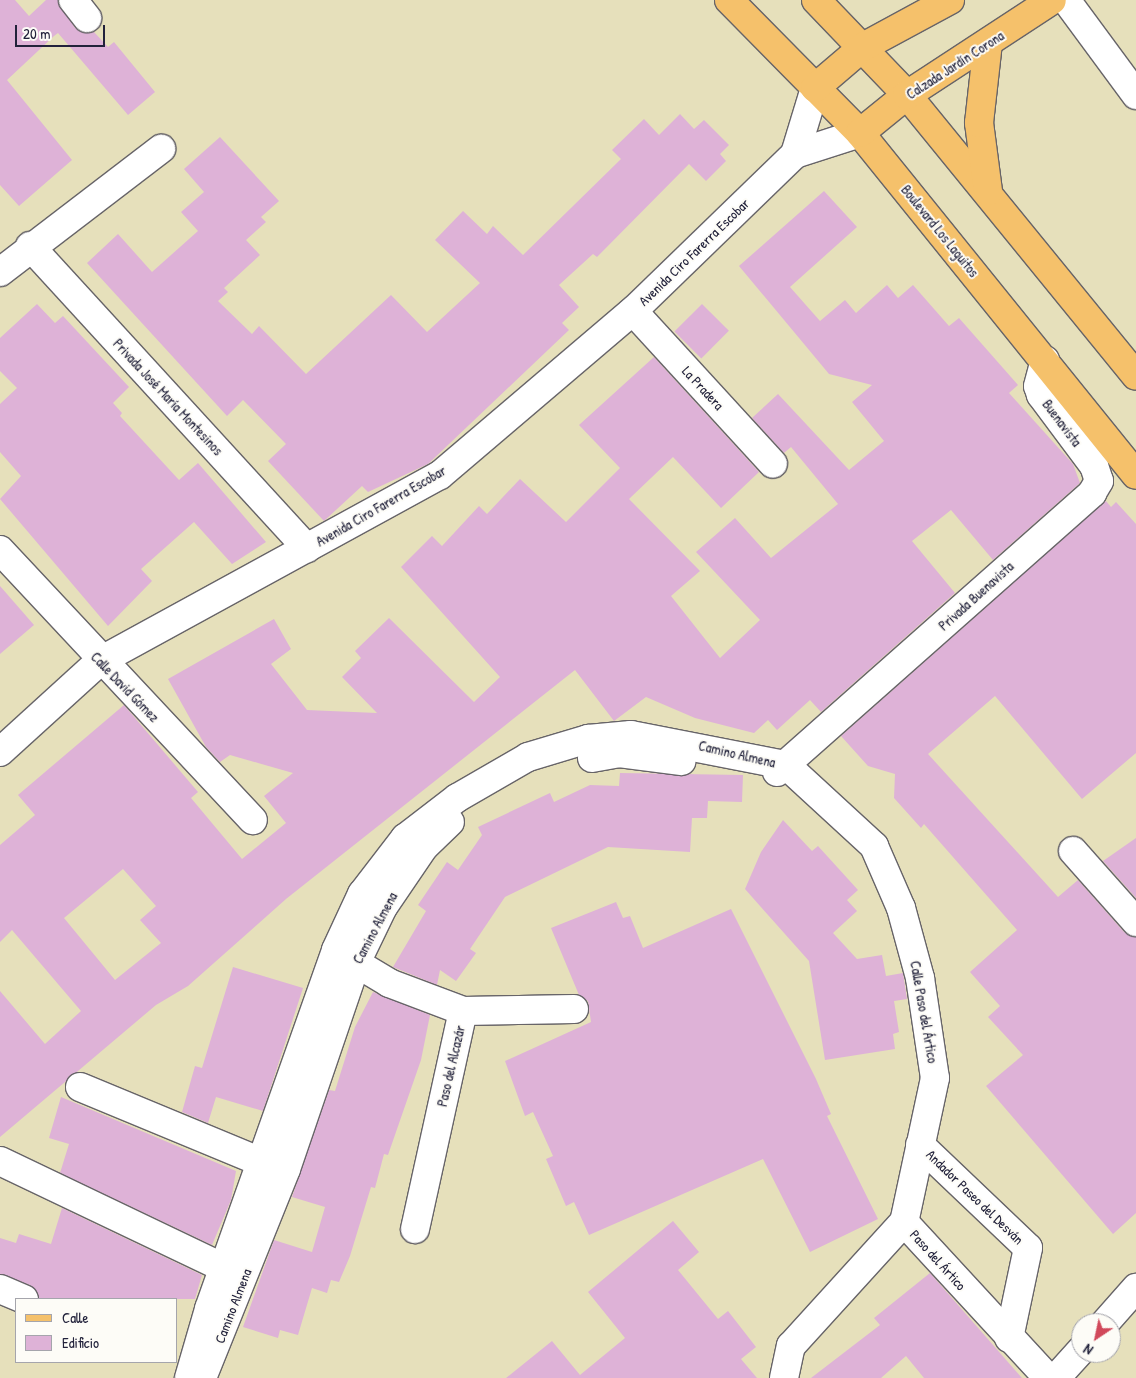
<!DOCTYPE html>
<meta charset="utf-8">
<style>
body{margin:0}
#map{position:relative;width:1136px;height:1378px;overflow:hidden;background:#e6e0bb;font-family:"Patrick Hand",sans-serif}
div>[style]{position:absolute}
.building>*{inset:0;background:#deb2d7;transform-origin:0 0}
.roads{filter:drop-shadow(1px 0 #676468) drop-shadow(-1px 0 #676468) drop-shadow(0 1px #676468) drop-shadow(0 -1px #676468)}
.minor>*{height:28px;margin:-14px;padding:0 14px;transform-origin:14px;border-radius:14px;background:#fff}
.major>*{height:28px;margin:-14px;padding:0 14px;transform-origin:14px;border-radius:14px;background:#f5c16b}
span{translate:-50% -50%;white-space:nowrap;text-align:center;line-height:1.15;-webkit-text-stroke:4px #fdfcf7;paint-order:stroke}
.street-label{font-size:14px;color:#22223b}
.legend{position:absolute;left:15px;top:1298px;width:162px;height:65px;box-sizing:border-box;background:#fdfcf7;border:1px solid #a5a5ac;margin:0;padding:6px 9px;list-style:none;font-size:15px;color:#22223b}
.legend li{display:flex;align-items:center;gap:10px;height:25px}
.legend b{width:25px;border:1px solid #a5a5ac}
.north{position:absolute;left:1071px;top:1313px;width:50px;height:50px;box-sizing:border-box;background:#fdfcf7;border:1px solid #a5a5ac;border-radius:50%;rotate:214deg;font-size:14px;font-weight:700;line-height:20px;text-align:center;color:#22223b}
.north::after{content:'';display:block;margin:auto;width:18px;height:22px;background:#d1495b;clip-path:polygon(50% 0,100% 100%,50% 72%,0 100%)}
.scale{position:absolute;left:15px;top:25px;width:90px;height:22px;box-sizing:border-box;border:2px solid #22223b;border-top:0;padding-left:6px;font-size:15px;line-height:18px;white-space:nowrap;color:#22223b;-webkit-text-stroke:4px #fdfcf7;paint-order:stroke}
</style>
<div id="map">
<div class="building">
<div style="clip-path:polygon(0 0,15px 0,29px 16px,46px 0,58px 0,75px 28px,94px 32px,108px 47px,114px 42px,155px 92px,128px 115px,58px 33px,54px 36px,7px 80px,72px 160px,19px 206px,0 185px)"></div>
<div style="clip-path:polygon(680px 114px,694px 129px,704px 120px,729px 145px,720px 154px,726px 161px,706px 181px,689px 164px,597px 257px,593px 254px,559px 285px,579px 307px,562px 323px,569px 330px,428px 464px,368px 492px,362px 486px,324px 521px,268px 461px,286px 444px,243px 400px,227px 416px,87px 263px,118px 234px,152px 272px,198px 231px,181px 212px,204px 192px,184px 169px,220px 137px,279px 201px,261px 217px,266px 222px,246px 240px,260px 255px,224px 288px,228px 292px,218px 301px,252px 334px,259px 326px,306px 374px,391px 295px,427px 332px,480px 283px,435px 240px,463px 211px,487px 234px,493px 226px,523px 255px,621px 159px,612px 150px,644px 119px,659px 135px)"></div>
<div style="clip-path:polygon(evenodd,824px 191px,857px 227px,790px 287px,820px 321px,845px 300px,856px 313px,887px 285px,898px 298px,913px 285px,949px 326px,959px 318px,1018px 385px,1009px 393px,1073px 464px,1080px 483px,993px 560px,951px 510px,912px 541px,955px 593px,821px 712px,810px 700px,777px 730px,768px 720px,754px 733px,695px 718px,646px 697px,614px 721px,575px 670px,286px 899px,188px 986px,156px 1005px,0 1137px,0 991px,45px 1044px,81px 1011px,12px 930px,0 942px,0 845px,35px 815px,18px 795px,124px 705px,198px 792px,191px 798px,242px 859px,286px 823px,264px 796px,293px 773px,230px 755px,220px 762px,206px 747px,168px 679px,274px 619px,291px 649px,271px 664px,307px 710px,377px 713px,342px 677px,361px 658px,355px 651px,389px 618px,474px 702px,500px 677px,401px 567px,432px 536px,442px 546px,479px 506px,487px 514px,520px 479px,566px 522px,620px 468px,579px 425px,654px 357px,759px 472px,721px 508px,673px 457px,629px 499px,700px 571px,671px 596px,720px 658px,760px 620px,696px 552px,735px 518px,771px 558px,838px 504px,791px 447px,784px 453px,752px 418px,778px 394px,849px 470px,884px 441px,852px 402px,872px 385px,829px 374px,739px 266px,824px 191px,123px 869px,156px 906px,140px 920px,161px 943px,115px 980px,64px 918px,123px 869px)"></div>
<div style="clip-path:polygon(37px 304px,55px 323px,63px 316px,129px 387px,113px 403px,122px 413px,120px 416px,179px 480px,198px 463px,266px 542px,232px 564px,194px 522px,141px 569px,152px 581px,108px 626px,0 499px,21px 476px,0 452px,0 404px,17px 388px,0 371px,0 338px)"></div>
<div style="left:702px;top:304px;width:38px;height:39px;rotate:45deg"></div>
<div style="clip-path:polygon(1106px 501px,1111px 507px,1116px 502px,1136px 524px,1136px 753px,1082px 799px,995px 696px,928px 754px,1058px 897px,1078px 880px,1124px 932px,1136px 937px,1136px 1213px,1113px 1234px,986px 1086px,1023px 1055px,988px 1017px,1000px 1006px,970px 972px,1017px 930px,924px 824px,921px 828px,894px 798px,895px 774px,868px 766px,841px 736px)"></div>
<div style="clip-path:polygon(0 586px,34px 625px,0 654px)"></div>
<div style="clip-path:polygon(620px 773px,743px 775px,742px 802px,708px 801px,707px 818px,692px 818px,690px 852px,608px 847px,505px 897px,470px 949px,476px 953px,456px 981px,440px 970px,437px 985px,393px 967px,426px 911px,418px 905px,447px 862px,458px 870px,482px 835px,478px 827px,550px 793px,554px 802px,590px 785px,619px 786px)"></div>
<div style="clip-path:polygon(783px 820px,812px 851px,818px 846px,858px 890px,847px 900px,857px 911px,833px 933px,857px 959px,882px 955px,886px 976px,903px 973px,907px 999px,894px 1001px,899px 1032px,893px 1034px,895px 1049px,825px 1060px,809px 961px,745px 889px,761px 852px)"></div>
<div style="clip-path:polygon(1136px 838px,1136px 898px,1103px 861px)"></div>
<div style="clip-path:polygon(616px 902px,623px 918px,630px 916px,643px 948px,731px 909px,816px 1079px,831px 1114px,827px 1116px,878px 1219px,810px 1252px,763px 1159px,589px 1235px,574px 1202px,566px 1206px,546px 1159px,553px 1156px,533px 1112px,525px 1116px,505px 1061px,591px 1022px,588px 1001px,579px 995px,551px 928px)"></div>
<div style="clip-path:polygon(233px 967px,303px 988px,263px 1111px,216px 1097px,208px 1123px,182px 1112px,195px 1066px,202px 1068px)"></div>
<div style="clip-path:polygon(373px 992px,430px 1015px,421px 1060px,388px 1155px,384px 1154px,375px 1188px,371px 1187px,350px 1256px,339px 1282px,331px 1280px,327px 1293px,312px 1288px,298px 1335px,280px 1330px,278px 1338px,243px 1327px,274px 1240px,312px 1252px,325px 1207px,292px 1197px,329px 1090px,335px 1091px,355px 1027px)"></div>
<div style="clip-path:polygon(61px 1097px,236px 1171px,231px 1200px,212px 1245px,60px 1173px,69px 1144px,49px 1138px)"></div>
<div style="clip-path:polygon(62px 1208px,202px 1275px,195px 1299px,39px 1299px,30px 1285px,0 1274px,0 1238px,16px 1243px,19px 1234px,51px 1244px)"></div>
<div style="clip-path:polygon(673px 1221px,699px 1252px,678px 1270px,718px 1319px,728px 1311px,756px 1347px,741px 1359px,757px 1378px,506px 1378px,552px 1341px,580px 1375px,625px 1338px,588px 1292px)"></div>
<div style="clip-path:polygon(930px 1273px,1022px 1378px,924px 1378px,906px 1356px,881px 1378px,811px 1378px,880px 1325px,874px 1318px)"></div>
</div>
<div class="roads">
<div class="minor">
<div style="left:73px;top:0;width:23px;rotate:52deg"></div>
<div style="left:1066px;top:0;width:118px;rotate:53.6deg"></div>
<div style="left:795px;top:154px;width:69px;rotate:-73.1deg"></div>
<div style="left:30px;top:246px;width:410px;rotate:47.5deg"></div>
<div style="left:0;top:272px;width:203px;rotate:-37.4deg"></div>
<div style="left:633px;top:311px;width:207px;rotate:47.5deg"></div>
<div style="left:0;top:550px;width:370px;rotate:46.9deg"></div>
<div style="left:0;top:752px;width:135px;rotate:-42.3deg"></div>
<div style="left:100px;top:661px;width:388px;rotate:-28.7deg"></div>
<div style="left:440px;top:475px;width:253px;rotate:-40.4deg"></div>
<div style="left:633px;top:311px;width:226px;rotate:-44.1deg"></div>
<div style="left:795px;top:154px;width:68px;rotate:-17.9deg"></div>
<div style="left:592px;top:758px;width:27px;rotate:-10deg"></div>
<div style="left:619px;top:753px;width:63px;rotate:7.4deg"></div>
<div style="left:777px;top:772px;width:421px;rotate:-41.5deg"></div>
<div style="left:1092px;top:493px;width:14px;rotate:-60deg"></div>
<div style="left:1099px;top:481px;width:16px;rotate:-108deg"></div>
<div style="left:1094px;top:466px;width:89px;rotate:-126.7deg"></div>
<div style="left:1041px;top:395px;width:9px;rotate:-108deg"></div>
<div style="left:1038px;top:386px;width:27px;rotate:-75deg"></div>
<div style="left:1073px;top:851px;width:95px;rotate:48.4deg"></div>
<div style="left:356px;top:963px;width:39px;rotate:31deg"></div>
<div style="left:389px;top:983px;width:79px;rotate:20.7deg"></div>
<div style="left:463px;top:1011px;width:111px;rotate:-1deg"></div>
<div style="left:80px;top:1087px;width:196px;rotate:22.5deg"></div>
<div style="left:920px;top:1145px;width:149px;rotate:43.6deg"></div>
<div style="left:1028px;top:1248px;width:92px;rotate:101.9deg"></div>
<div style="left:0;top:1161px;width:248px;rotate:25.5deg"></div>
<div style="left:904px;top:1222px;width:212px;rotate:47.3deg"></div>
<div style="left:415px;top:1229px;width:223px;rotate:-77.6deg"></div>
<div style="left:0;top:1289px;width:26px;rotate:23deg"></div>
<div style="left:1105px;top:1323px;width:47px;rotate:-48.5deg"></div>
<div style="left:189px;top:1378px;width:72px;rotate:-73.8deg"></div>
<div style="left:209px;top:1309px;width:381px;rotate:-70.5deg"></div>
<div style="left:336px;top:950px;width:62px;rotate:-65.1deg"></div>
<div style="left:362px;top:894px;width:71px;rotate:-52.5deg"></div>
<div style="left:405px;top:838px;width:66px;rotate:-37.6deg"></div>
<div style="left:457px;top:798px;width:82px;rotate:-30deg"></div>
<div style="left:528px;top:757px;width:63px;rotate:-16.7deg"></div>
<div style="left:588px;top:739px;width:43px;rotate:-5.3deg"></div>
<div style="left:631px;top:735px;width:158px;rotate:11deg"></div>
<div style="left:786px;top:765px;width:120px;rotate:42.6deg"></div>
<div style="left:874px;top:846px;width:68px;rotate:66.5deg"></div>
<div style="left:901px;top:908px;width:73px;rotate:74.8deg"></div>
<div style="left:920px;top:978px;width:101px;rotate:81.5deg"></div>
<div style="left:935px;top:1078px;width:147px;rotate:102.1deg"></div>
<div style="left:202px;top:1378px;width:225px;rotate:-68.1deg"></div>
<div style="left:286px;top:1169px;width:218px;rotate:-71.2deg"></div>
<div style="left:356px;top:963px;width:62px;rotate:-64.3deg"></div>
<div style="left:383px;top:907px;width:73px;rotate:-55.7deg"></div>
<div style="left:424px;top:847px;width:36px;rotate:-44deg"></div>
<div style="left:784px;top:1378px;width:33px;rotate:-78deg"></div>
<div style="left:791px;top:1346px;width:168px;rotate:-47.7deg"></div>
<div style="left:1056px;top:1378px;width:38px;rotate:-48deg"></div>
</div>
<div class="major">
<div style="left:729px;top:0;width:187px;rotate:45.4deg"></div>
<div style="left:860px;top:133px;width:439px;rotate:51.1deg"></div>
<div style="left:816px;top:0;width:132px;rotate:46.2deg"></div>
<div style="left:907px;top:95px;width:362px;rotate:50.8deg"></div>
<div style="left:815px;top:88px;width:63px;rotate:-40.5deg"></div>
<div style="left:863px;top:47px;width:99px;rotate:-28.4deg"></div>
<div style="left:860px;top:133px;width:60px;rotate:-39deg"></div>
<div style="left:907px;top:95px;width:173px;rotate:-33.2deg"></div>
<div style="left:988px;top:191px;width:69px;rotate:-97.5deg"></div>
<div style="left:979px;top:123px;width:81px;rotate:-83.6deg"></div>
</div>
</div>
<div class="street-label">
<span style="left:955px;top:65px;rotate:-33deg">Calzada Jardín Corona</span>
<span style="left:940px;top:231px;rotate:51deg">Boulevard Los Laguitos</span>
<span style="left:694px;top:252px;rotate:-44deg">Avenida Ciro Farerra Escobar</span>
<span style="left:703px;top:388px;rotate:47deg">La Pradera</span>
<span style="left:168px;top:397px;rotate:47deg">Privada José María Montesinos</span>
<span style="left:1062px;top:423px;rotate:53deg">Buenavista</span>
<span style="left:381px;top:506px;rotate:-30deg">Avenida Ciro Farerra Escobar</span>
<span style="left:976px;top:596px;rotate:-42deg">Privada Buenavista</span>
<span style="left:125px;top:687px;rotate:46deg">Calle David Gómez</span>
<span style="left:737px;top:754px;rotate:13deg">Camino Almena</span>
<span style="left:375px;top:928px;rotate:-62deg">Camino Almena</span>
<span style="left:924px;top:1012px;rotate:80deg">Calle Paso del Ártico</span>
<span style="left:451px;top:1066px;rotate:-77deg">Paso del Alcazár</span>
<span style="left:975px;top:1197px;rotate:44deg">Andador Paseo del Desván</span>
<span style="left:938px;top:1260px;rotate:48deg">Paso del Ártico</span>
<span style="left:233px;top:1306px;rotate:-69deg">Camino Almena</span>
</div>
<ul class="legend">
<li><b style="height:6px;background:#f5c16b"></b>Calle</li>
<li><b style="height:14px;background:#deb2d7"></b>Edificio</li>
</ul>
<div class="north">N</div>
<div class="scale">20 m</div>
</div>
